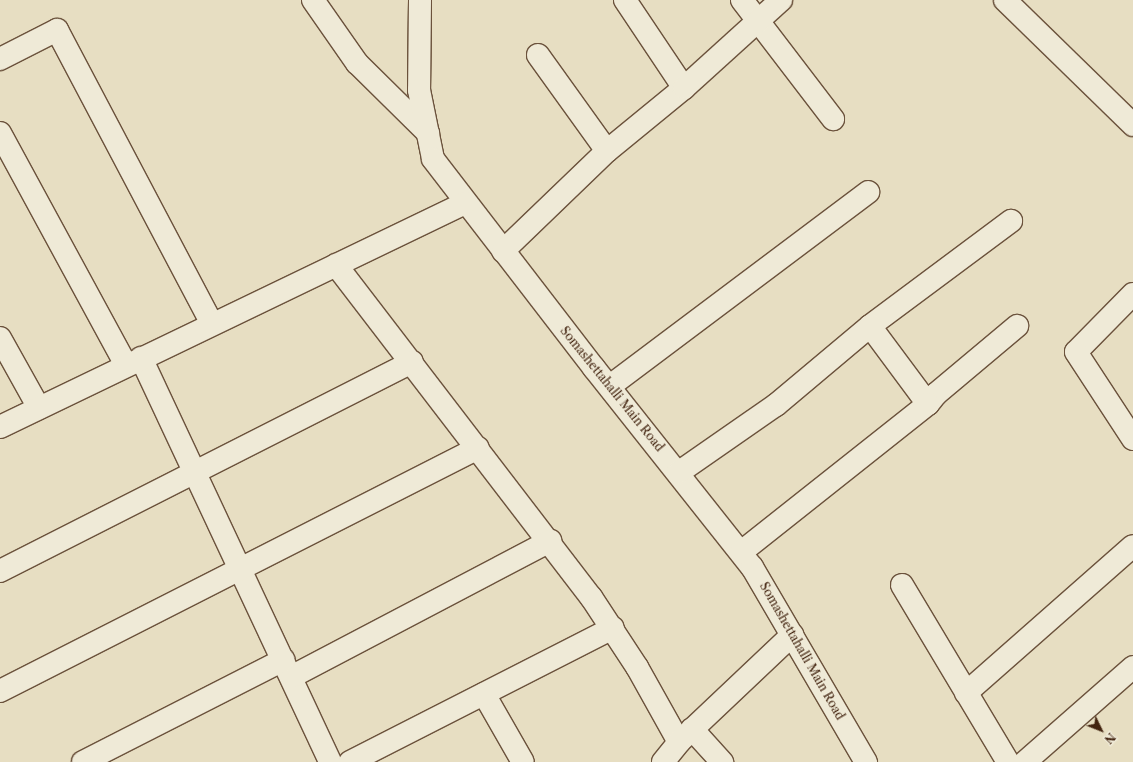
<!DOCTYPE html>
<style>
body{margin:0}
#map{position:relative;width:1133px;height:762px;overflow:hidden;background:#e7dec2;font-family:"Libre Caslon Text",serif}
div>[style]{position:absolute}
.roads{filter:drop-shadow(1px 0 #6b523c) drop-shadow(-1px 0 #6b523c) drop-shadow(0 1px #6b523c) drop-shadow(0 -1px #6b523c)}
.minor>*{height:22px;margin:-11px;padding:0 11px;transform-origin:11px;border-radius:11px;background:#efead7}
span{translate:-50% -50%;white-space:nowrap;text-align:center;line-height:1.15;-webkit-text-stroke:3px #efead7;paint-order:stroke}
.street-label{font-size:12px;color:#42230f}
.north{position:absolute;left:1081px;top:710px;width:40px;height:40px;-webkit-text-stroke:3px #efead7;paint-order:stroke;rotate:133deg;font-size:11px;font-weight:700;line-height:16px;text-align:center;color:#42230f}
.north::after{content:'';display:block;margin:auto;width:14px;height:18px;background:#42230f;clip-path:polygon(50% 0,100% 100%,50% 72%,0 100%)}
</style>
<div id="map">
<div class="roads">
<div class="minor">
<div style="left:313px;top:0;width:77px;rotate:55.1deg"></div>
<div style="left:357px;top:63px;width:100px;rotate:44.6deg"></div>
<div style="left:420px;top:0;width:90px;rotate:90.6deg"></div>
<div style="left:419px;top:90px;width:70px;rotate:78.5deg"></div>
<div style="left:433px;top:159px;width:264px;rotate:52.4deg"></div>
<div style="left:594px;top:368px;width:254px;rotate:51.6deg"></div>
<div style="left:752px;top:567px;width:226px;rotate:59.7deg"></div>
<div style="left:625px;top:0;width:106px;rotate:56.2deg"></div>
<div style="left:742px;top:0;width:150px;rotate:52.6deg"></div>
<div style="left:1005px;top:0;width:179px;rotate:44.3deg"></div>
<div style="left:538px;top:55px;width:118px;rotate:54.3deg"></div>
<div style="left:0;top:59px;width:64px;rotate:-27deg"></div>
<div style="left:57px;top:30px;width:332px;rotate:62.2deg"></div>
<div style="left:0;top:133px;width:264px;rotate:61.5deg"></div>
<div style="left:503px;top:251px;width:144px;rotate:-43.9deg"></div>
<div style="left:607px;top:151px;width:99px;rotate:-39.3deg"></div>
<div style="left:684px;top:88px;width:131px;rotate:-42.2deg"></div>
<div style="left:336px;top:265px;width:419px;rotate:52.5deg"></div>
<div style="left:591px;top:597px;width:84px;rotate:56.7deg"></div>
<div style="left:637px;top:667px;width:86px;rotate:60.8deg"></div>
<div style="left:1133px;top:294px;width:81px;rotate:134.5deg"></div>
<div style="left:1076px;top:352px;width:104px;rotate:56.8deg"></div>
<div style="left:870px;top:326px;width:176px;rotate:-36.7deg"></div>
<div style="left:0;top:338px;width:80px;rotate:60.9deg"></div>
<div style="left:141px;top:358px;width:446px;rotate:64.9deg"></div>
<div style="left:610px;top:386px;width:323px;rotate:-36.9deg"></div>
<div style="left:928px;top:404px;width:13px;rotate:-51deg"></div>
<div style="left:936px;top:394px;width:106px;rotate:-40deg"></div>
<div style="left:0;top:427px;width:516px;rotate:-25.72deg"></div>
<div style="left:678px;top:473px;width:119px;rotate:-34.8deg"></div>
<div style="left:776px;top:405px;width:123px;rotate:-40deg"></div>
<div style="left:870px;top:326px;width:97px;rotate:53.4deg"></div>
<div style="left:928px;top:404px;width:238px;rotate:141.6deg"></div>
<div style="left:0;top:571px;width:462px;rotate:-26.9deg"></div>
<div style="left:902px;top:585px;width:206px;rotate:59.1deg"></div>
<div style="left:291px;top:677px;width:293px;rotate:-27.7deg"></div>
<div style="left:0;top:691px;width:536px;rotate:-26.95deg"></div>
<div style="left:966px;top:693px;width:222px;rotate:-41.4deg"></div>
<div style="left:484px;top:694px;width:78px;rotate:60.2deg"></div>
<div style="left:692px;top:729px;width:45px;rotate:47.7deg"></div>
<div style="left:83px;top:762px;width:225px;rotate:-27deg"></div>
<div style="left:350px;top:762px;width:295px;rotate:-27deg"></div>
<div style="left:663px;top:762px;width:26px;rotate:-51deg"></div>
<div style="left:679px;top:742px;width:156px;rotate:-43.4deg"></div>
<div style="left:1025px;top:762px;width:144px;rotate:-41.3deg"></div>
</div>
</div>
<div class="street-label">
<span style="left:612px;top:389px;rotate:51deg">Somashettahalli Main Road</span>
<span style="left:802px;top:651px;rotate:60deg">Somashettahalli Main Road</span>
</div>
<div class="north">N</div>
</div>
